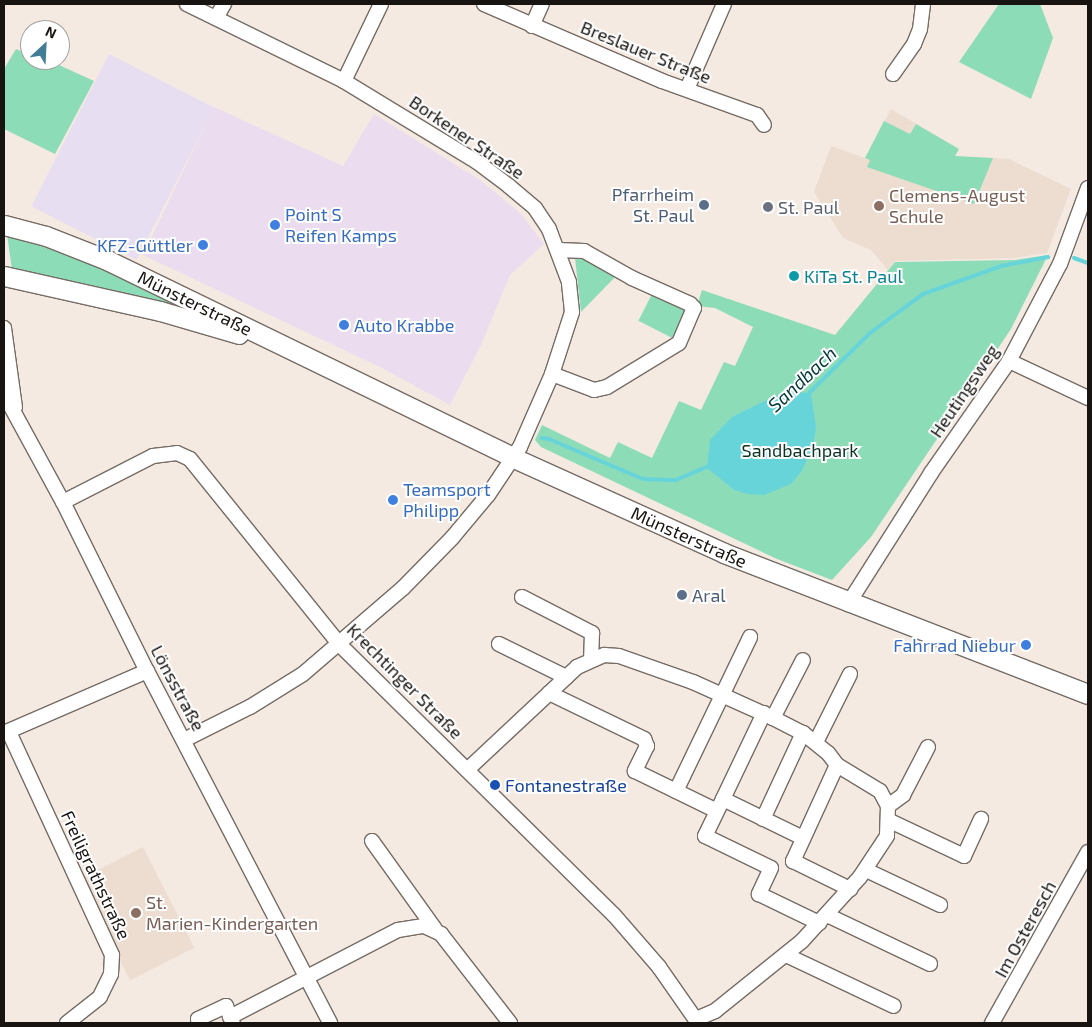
<!DOCTYPE html>
<meta charset="utf-8">
<style>
body{margin:0}
#map{position:relative;width:1092px;height:1027px;overflow:hidden;background:#f4eae2;font-family:"Exo 2",sans-serif}
div>[style]{position:absolute}
.commercial>*{inset:0;background:#ecdcef}
.industrial>*{inset:0;background:#e8def2;transform-origin:0 0}
.built>*{inset:0;background:#edddd0;transform-origin:0 0}
.green>*{inset:0;background:#8ddcb8;transform-origin:0 0}
.water>*{inset:0;background:#67d4da}
.stream>*{height:4px;margin:-2px;padding:0 2px;transform-origin:2px;border-radius:2px;background:#67d4da}
.roads{filter:drop-shadow(1px 0 #756c65) drop-shadow(-1px 0 #756c65) drop-shadow(0 1px #756c65) drop-shadow(0 -1px #756c65)}
.minor>*{height:14px;margin:-7px;padding:0 7px;transform-origin:7px;border-radius:7px;background:#fff}
.secondary>*{height:19px;margin:-9.5px;padding:0 9.5px;transform-origin:9.5px;border-radius:9.5px;background:#fff}
.dots>*{width:14px;height:14px;translate:-50% -50%;box-sizing:border-box;border:2px solid #fff;border-radius:50%}
span{translate:-50% -50%;white-space:nowrap;text-align:center;line-height:1.15;-webkit-text-stroke:4px #fff;paint-order:stroke}
.street-label{font-size:18px;color:#171411}
.service-label{font-size:18px;color:#4e5e75}
.right{translate:-100% -50%;text-align:right}
.left{translate:0 -50%;text-align:left}
.education-label{font-size:18px;color:#785e54}
.worship-label{font-size:18px;color:#5b616d}
.shop-label{font-size:18px;color:#366cbe}
.culture-label{font-size:18px;color:#0d838f}
.park-label{font-size:18px;color:#0b3324}
.transit-label{font-size:18px;color:#164399}
.water-label{font-size:19px;color:#02393c;font-style:italic}
.frame{position:absolute;inset:0;border:5px solid #171411;pointer-events:none}
.north{position:absolute;left:20px;top:20px;width:50px;height:50px;box-sizing:border-box;background:#fff;border:1px solid #a2a1a0;border-radius:50%;rotate:25deg;font-size:14px;font-weight:700;line-height:20px;text-align:center;color:#171411}
.north::after{content:'';display:block;margin:auto;width:18px;height:22px;background:#417d95;clip-path:polygon(50% 0,100% 100%,50% 72%,0 100%)}
</style>
<div id="map">
<div class="commercial">
<div style="clip-path:polygon(214px 107px,343px 166px,374px 114px,480px 180px,520px 213px,544px 244px,510px 275px,481px 345px,450px 405px,382px 368px,143px 255px)"></div>
</div>
<div class="industrial">
<div style="left:109px;top:54px;width:118px;height:171px;rotate:27deg"></div>
</div>
<div class="built">
<div style="clip-path:polygon(891px 109px,959px 149px,955px 156px,1009px 159px,1071px 189px,1047px 253px,1015px 258px,895px 261px,888px 270px,871px 250px,843px 238px,814px 192px,831px 146px,865px 158px)"></div>
<div style="left:143px;top:847px;width:113px;height:72px;rotate:63deg"></div>
</div>
<div class="green">
<div style="clip-path:polygon(999px 4px,1040px 4px,1053px 38px,1031px 99px,959px 62px)"></div>
<div style="clip-path:polygon(16px 49px,30px 55px,30px 60px,48px 60px,94px 81px,55px 154px,4px 129px,4px 69px)"></div>
<div style="clip-path:polygon(884px 121px,910px 134px,916px 124px,959px 149px,955px 156px,993px 158px,974px 204px,867px 167px,870px 160px,865px 158px)"></div>
<div style="clip-path:polygon(7px 234px,46px 243px,208px 314px,12px 270px)"></div>
<div style="clip-path:polygon(580px 255px,616px 276px,581px 312px,575px 258px)"></div>
<div style="clip-path:polygon(1048px 255px,1011px 329px,871px 537px,832px 580px,777px 559px,541px 447px,535px 440px,542px 425px,610px 458px,618px 442px,652px 458px,679px 401px,701px 410px,724px 362px,735px 366px,753px 327px,715px 308px,697px 306px,702px 290px,835px 335px,895px 262px,1015px 260px)"></div>
<div style="left:652px;top:294px;width:38px;height:30px;rotate:27deg"></div>
</div>
<div class="water">
<div style="clip-path:polygon(799px 392px,811px 394px,816px 427px,813px 447px,801px 472px,791px 484px,764px 495px,748px 494px,734px 490px,707px 468px,710px 440px,732px 417px,775px 396px)"></div>
</div>
<div class="stream">
<div style="left:1074px;top:258px;width:15px;rotate:20deg"></div>
<div style="left:807px;top:395px;width:88px;rotate:-44.5deg"></div>
<div style="left:870px;top:333px;width:66px;rotate:-36.3deg"></div>
<div style="left:923px;top:294px;width:83px;rotate:-19.7deg"></div>
<div style="left:1001px;top:266px;width:48px;rotate:-10.8deg"></div>
<div style="left:542px;top:438px;width:7px;rotate:8deg"></div>
<div style="left:549px;top:439px;width:102px;rotate:23.1deg"></div>
<div style="left:643px;top:479px;width:33px;rotate:2deg"></div>
<div style="left:676px;top:480px;width:38px;rotate:-23deg"></div>
</div>
<div class="roads">
<div class="minor">
<div style="left:484px;top:4px;width:194px;rotate:23.4deg"></div>
<div style="left:662px;top:81px;width:101px;rotate:19.7deg"></div>
<div style="left:757px;top:115px;width:12px;rotate:55deg"></div>
<div style="left:216px;top:18px;width:16px;rotate:-60deg"></div>
<div style="left:532px;top:26px;width:24px;rotate:-66deg"></div>
<div style="left:893px;top:74px;width:37px;rotate:-55deg"></div>
<div style="left:914px;top:44px;width:16px;rotate:-68deg"></div>
<div style="left:920px;top:29px;width:25px;rotate:-83deg"></div>
<div style="left:344px;top:81px;width:85px;rotate:-64.3deg"></div>
<div style="left:687px;top:89px;width:93px;rotate:-66.5deg"></div>
<div style="left:4px;top:328px;width:80px;rotate:82.1deg"></div>
<div style="left:1009px;top:361px;width:87px;rotate:25.1deg"></div>
<div style="left:552px;top:374px;width:45px;rotate:20.9deg"></div>
<div style="left:594px;top:390px;width:13px;rotate:-13deg"></div>
<div style="left:607px;top:387px;width:84px;rotate:-31.4deg"></div>
<div style="left:679px;top:343px;width:38px;rotate:-67deg"></div>
<div style="left:694px;top:308px;width:6px;rotate:-135deg"></div>
<div style="left:690px;top:304px;width:64px;rotate:-155.9deg"></div>
<div style="left:632px;top:278px;width:55px;rotate:-150.6deg"></div>
<div style="left:584px;top:251px;width:26px;rotate:-178deg"></div>
<div style="left:4px;top:394px;width:123px;rotate:61.4deg"></div>
<div style="left:63px;top:502px;width:189px;rotate:63.6deg"></div>
<div style="left:147px;top:671px;width:397px;rotate:62.5deg"></div>
<div style="left:63px;top:502px;width:101px;rotate:-27.1deg"></div>
<div style="left:153px;top:456px;width:24px;rotate:-7deg"></div>
<div style="left:177px;top:453px;width:14px;rotate:25deg"></div>
<div style="left:190px;top:459px;width:239px;rotate:51.1deg"></div>
<div style="left:340px;top:645px;width:385px;rotate:44.6deg"></div>
<div style="left:614px;top:915px;width:69px;rotate:49.1deg"></div>
<div style="left:659px;top:967px;width:68px;rotate:55.1deg"></div>
<div style="left:522px;top:597px;width:79px;rotate:27.2deg"></div>
<div style="left:592px;top:633px;width:25px;rotate:92deg"></div>
<div style="left:848px;top:604px;width:155px;rotate:-57.6deg"></div>
<div style="left:931px;top:473px;width:136px;rotate:-55.1deg"></div>
<div style="left:1009px;top:361px;width:110px;rotate:-62.3deg"></div>
<div style="left:1060px;top:264px;width:81px;rotate:-69.8deg"></div>
<div style="left:499px;top:644px;width:75px;rotate:26.2deg"></div>
<div style="left:549px;top:693px;width:106px;rotate:25.8deg"></div>
<div style="left:644px;top:739px;width:8px;rotate:67deg"></div>
<div style="left:647px;top:746px;width:28px;rotate:116deg"></div>
<div style="left:635px;top:771px;width:91px;rotate:26deg"></div>
<div style="left:764px;top:713px;width:95px;rotate:115.5deg"></div>
<div style="left:723px;top:799px;width:89px;rotate:26deg"></div>
<div style="left:773px;top:718px;width:65px;rotate:-62.7deg"></div>
<div style="left:9px;top:732px;width:246px;rotate:65.2deg"></div>
<div style="left:112px;top:955px;width:19px;rotate:93deg"></div>
<div style="left:111px;top:974px;width:25px;rotate:116deg"></div>
<div style="left:100px;top:997px;width:42px;rotate:141.8deg"></div>
<div style="left:4px;top:733px;width:156px;rotate:-23.4deg"></div>
<div style="left:184px;top:740px;width:74px;rotate:-26.6deg"></div>
<div style="left:250px;top:707px;width:62px;rotate:-31.9deg"></div>
<div style="left:303px;top:674px;width:132px;rotate:-40.7deg"></div>
<div style="left:403px;top:588px;width:70px;rotate:-45.6deg"></div>
<div style="left:452px;top:538px;width:56px;rotate:-50.1deg"></div>
<div style="left:488px;top:495px;width:58px;rotate:-56.3deg"></div>
<div style="left:520px;top:447px;width:80px;rotate:-66.3deg"></div>
<div style="left:552px;top:374px;width:65px;rotate:-72.1deg"></div>
<div style="left:572px;top:312px;width:30px;rotate:-96deg"></div>
<div style="left:569px;top:282px;width:57px;rotate:-110.7deg"></div>
<div style="left:549px;top:229px;width:25px;rotate:-124deg"></div>
<div style="left:535px;top:208px;width:34px;rotate:-140deg"></div>
<div style="left:509px;top:186px;width:40px;rotate:-143deg"></div>
<div style="left:477px;top:162px;width:156px;rotate:-148.7deg"></div>
<div style="left:344px;top:81px;width:175px;rotate:-153.9deg"></div>
<div style="left:816px;top:742px;width:76px;rotate:-63.4deg"></div>
<div style="left:837px;top:765px;width:106px;rotate:114.6deg"></div>
<div style="left:793px;top:861px;width:64px;rotate:26.2deg"></div>
<div style="left:467px;top:770px;width:151px;rotate:-43.1deg"></div>
<div style="left:577px;top:667px;width:30px;rotate:-24deg"></div>
<div style="left:604px;top:655px;width:15px;rotate:4deg"></div>
<div style="left:619px;top:656px;width:78px;rotate:19.4deg"></div>
<div style="left:693px;top:682px;width:88px;rotate:24.2deg"></div>
<div style="left:773px;top:718px;width:34px;rotate:27deg"></div>
<div style="left:803px;top:733px;width:32px;rotate:39deg"></div>
<div style="left:828px;top:753px;width:15px;rotate:53deg"></div>
<div style="left:837px;top:765px;width:50px;rotate:31.2deg"></div>
<div style="left:880px;top:791px;width:17px;rotate:62deg"></div>
<div style="left:888px;top:806px;width:30px;rotate:92deg"></div>
<div style="left:887px;top:836px;width:49px;rotate:123.4deg"></div>
<div style="left:860px;top:877px;width:86px;rotate:132.2deg"></div>
<div style="left:802px;top:941px;width:112px;rotate:141.2deg"></div>
<div style="left:715px;top:1011px;width:21px;rotate:157deg"></div>
<div style="left:676px;top:791px;width:171px;rotate:-64.3deg"></div>
<div style="left:723px;top:799px;width:41px;rotate:115.9deg"></div>
<div style="left:705px;top:836px;width:73px;rotate:25.9deg"></div>
<div style="left:771px;top:868px;width:29px;rotate:115deg"></div>
<div style="left:759px;top:894px;width:67px;rotate:25.8deg"></div>
<div style="left:888px;top:806px;width:19px;rotate:-36deg"></div>
<div style="left:903px;top:795px;width:54px;rotate:-62.5deg"></div>
<div style="left:763px;top:819px;width:95px;rotate:-65.1deg"></div>
<div style="left:890px;top:821px;width:82px;rotate:25.3deg"></div>
<div style="left:964px;top:856px;width:41px;rotate:-65.3deg"></div>
<div style="left:372px;top:841px;width:108px;rotate:54.4deg"></div>
<div style="left:866px;top:870px;width:82px;rotate:25.3deg"></div>
<div style="left:827px;top:915px;width:114px;rotate:25.4deg"></div>
<div style="left:786px;top:955px;width:119px;rotate:25.3deg"></div>
<div style="left:230px;top:1017px;width:189px;rotate:-27.4deg"></div>
<div style="left:398px;top:930px;width:26px;rotate:-9deg"></div>
<div style="left:424px;top:926px;width:19px;rotate:25deg"></div>
<div style="left:441px;top:934px;width:113px;rotate:52.2deg"></div>
<div style="left:199px;top:1023px;width:4px;rotate:-104deg"></div>
<div style="left:198px;top:1019px;width:31px;rotate:-25deg"></div>
<div style="left:226px;top:1006px;width:18px;rotate:68deg"></div>
<div style="left:992px;top:1023px;width:196px;rotate:-60.7deg"></div>
</div>
<div class="secondary">
<div style="left:4px;top:225px;width:43px;rotate:14.7deg"></div>
<div style="left:46px;top:236px;width:66px;rotate:21.5deg"></div>
<div style="left:107px;top:260px;width:453px;rotate:25.9deg"></div>
<div style="left:514px;top:458px;width:230px;rotate:24.3deg"></div>
<div style="left:724px;top:553px;width:390px;rotate:21.2deg"></div>
<div style="left:4px;top:276px;width:160px;rotate:12.6deg"></div>
<div style="left:160px;top:311px;width:82px;rotate:16.2deg"></div>
</div>
</div>
<div class="dots">
<div style="left:704px;top:205px;background:#5c6f8a"></div>
<div style="left:879px;top:206px;background:#8d6e63"></div>
<div style="left:768px;top:207px;background:#6b7280"></div>
<div style="left:275px;top:225px;background:#3f7fe0"></div>
<div style="left:203px;top:245px;background:#3f7fe0"></div>
<div style="left:794px;top:276px;background:#0f9aa8"></div>
<div style="left:344px;top:325px;background:#3f7fe0"></div>
<div style="left:393px;top:500px;background:#3f7fe0"></div>
<div style="left:682px;top:595px;background:#5c6f8a"></div>
<div style="left:1026px;top:645px;background:#3f7fe0"></div>
<div style="left:495px;top:785px;background:#1a4fb4"></div>
<div style="left:136px;top:913px;background:#8d6e63"></div>
</div>
<div class="street-label">
<span style="left:646px;top:52px;rotate:22deg">Breslauer Straße</span>
<span style="left:467px;top:137px;rotate:34deg">Borkener Straße</span>
<span style="left:195px;top:303px;rotate:26deg">Münsterstraße</span>
<span style="left:964px;top:391px;rotate:-56deg">Heutingsweg</span>
<span style="left:689px;top:537px;rotate:24deg">Münsterstraße</span>
<span style="left:405px;top:681px;rotate:45deg">Krechtinger Straße</span>
<span style="left:178px;top:688px;rotate:62deg">Lönsstraße</span>
<span style="left:96px;top:875px;rotate:65deg">Freiligrathstraße</span>
<span style="left:1025px;top:929px;rotate:-61deg">Im Osteresch</span>
</div>
<div class="service-label">
<span class="right" style="left:694px;top:205px">Pfarrheim<br>St. Paul</span>
<span class="left" style="left:692px;top:595px">Aral</span>
</div>
<div class="education-label">
<span class="left" style="left:889px;top:206px">Clemens-August<br>Schule</span>
<span class="left" style="left:146px;top:913px">St.<br>Marien-Kindergarten</span>
</div>
<div class="worship-label">
<span class="left" style="left:778px;top:207px">St. Paul</span>
</div>
<div class="shop-label">
<span class="left" style="left:285px;top:225px">Point S<br>Reifen Kamps</span>
<span class="right" style="left:193px;top:245px">KFZ-Güttler</span>
<span class="left" style="left:354px;top:325px">Auto Krabbe</span>
<span class="left" style="left:403px;top:500px">Teamsport<br>Philipp</span>
<span class="right" style="left:1016px;top:645px">Fahrrad Niebur</span>
</div>
<div class="culture-label">
<span class="left" style="left:804px;top:276px">KiTa St. Paul</span>
</div>
<div class="park-label">
<span style="left:800px;top:450px">Sandbachpark</span>
</div>
<div class="transit-label">
<span class="left" style="left:505px;top:785px">Fontanestraße</span>
</div>
<div class="water-label">
<span style="left:802px;top:379px;rotate:-43deg">Sandbach</span>
</div>
<div class="frame"></div>
<div class="north">N</div>
</div>
